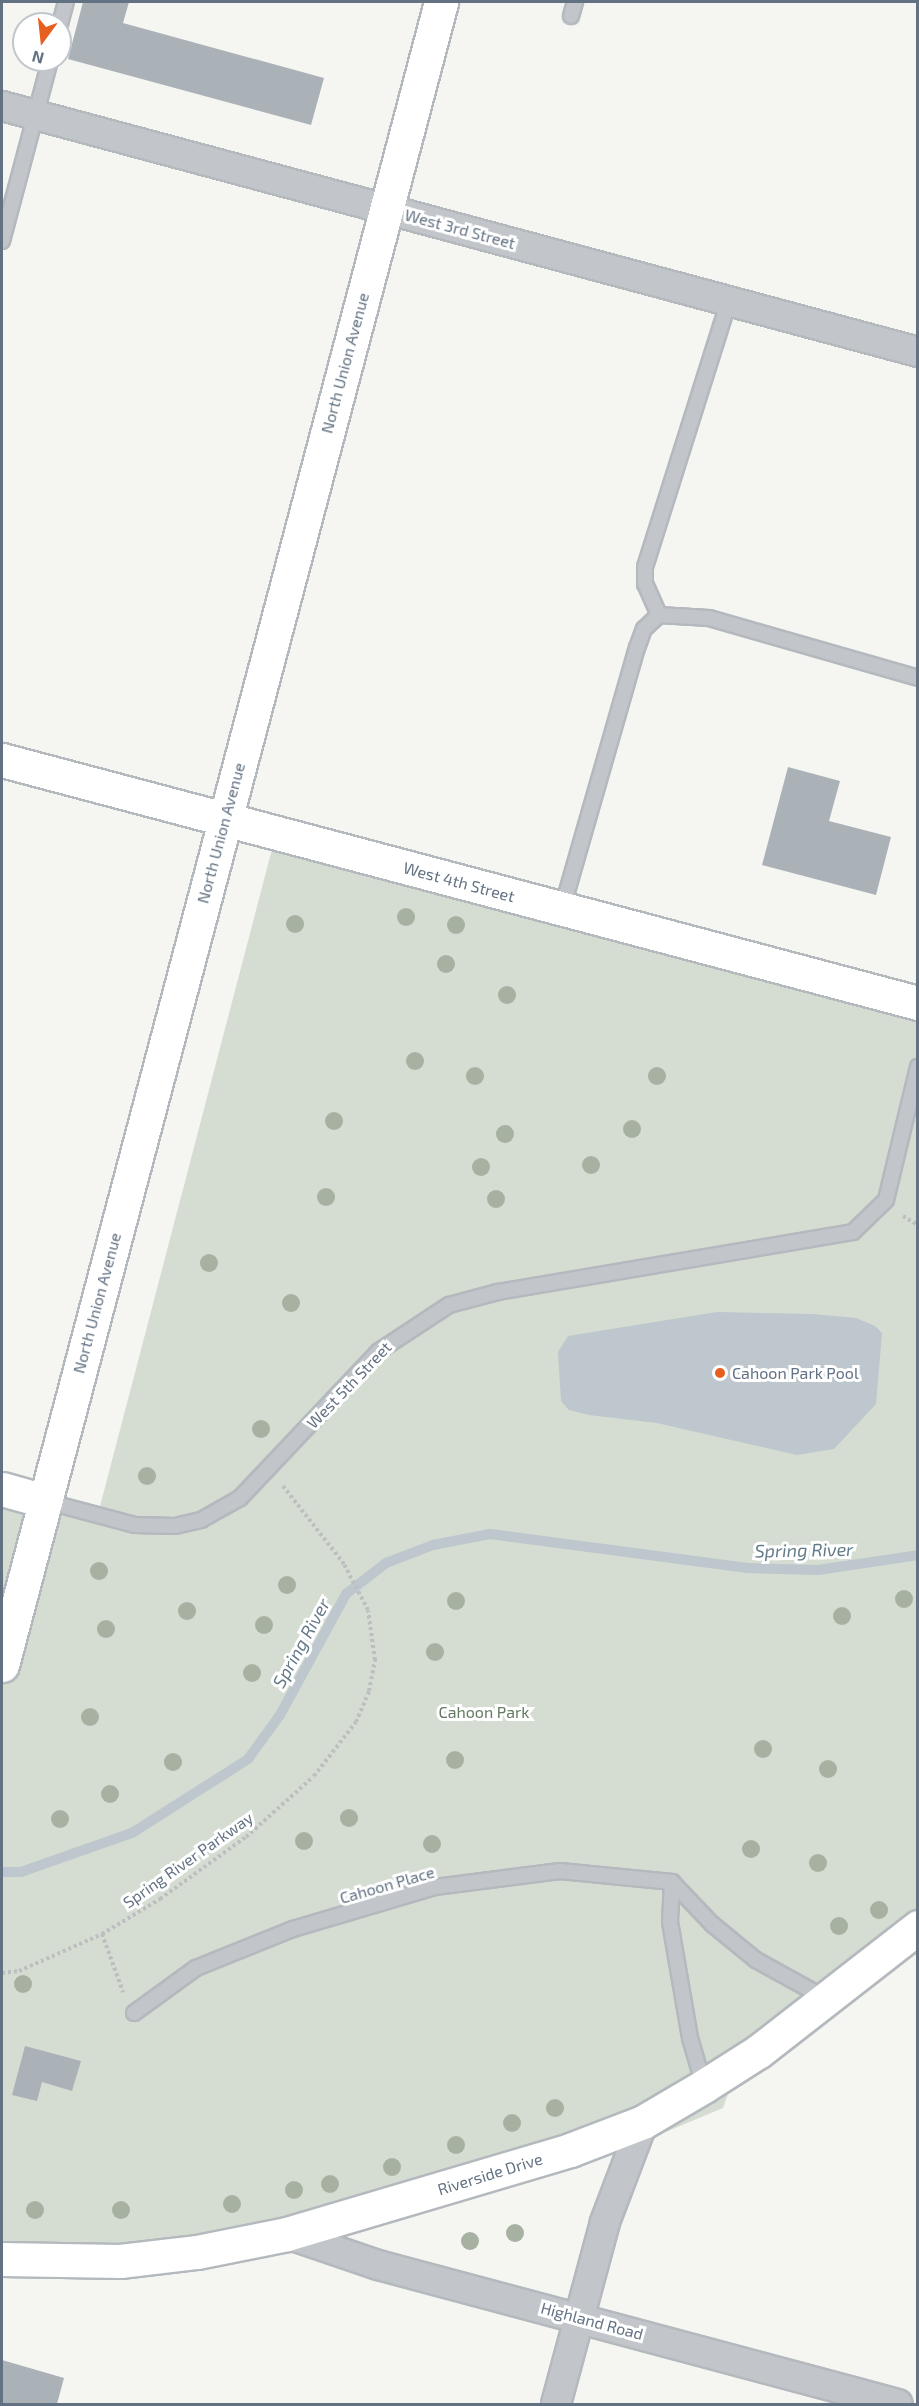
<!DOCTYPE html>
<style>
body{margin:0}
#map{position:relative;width:919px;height:2406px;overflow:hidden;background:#f5f5f1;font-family:"Exo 2",sans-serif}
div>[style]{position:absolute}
.green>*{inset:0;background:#d5dcd2}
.water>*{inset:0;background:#bdc7cd}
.stream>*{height:10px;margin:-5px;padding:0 5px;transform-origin:5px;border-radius:5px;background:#bdc7cd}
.building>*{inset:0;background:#aab2b8}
.path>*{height:4px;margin-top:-2px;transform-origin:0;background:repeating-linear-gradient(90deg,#bcbec0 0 3px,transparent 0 6px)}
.roads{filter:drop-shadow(2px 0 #b4b9be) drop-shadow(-2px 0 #b4b9be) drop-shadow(0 2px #b4b9be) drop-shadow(0 -2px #b4b9be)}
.lane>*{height:14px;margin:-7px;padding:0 7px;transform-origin:7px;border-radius:7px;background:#c2c5c9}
.street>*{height:28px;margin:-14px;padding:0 14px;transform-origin:14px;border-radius:14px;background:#c2c5c9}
.secondary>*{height:33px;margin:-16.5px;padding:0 16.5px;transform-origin:16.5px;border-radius:16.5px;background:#fff}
.trees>*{width:18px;height:18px;margin:-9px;border-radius:50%;background:#a6b1a2}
.dots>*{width:16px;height:16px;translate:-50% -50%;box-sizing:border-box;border:3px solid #fff;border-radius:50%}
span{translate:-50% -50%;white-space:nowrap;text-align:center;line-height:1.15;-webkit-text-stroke:6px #fff;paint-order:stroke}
.street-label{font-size:16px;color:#637283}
.poi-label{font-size:16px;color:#637283}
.left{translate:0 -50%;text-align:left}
.park-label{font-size:16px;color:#657a62}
.water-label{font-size:18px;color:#637a87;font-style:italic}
.frame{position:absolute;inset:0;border:3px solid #637283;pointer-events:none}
.north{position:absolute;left:12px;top:12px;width:60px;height:60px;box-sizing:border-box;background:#fff;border:2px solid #c1c7cd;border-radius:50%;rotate:195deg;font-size:16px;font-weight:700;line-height:24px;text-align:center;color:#637283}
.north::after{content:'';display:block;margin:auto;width:21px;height:27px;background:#e75f1f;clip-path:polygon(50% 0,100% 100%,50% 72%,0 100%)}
</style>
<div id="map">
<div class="green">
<div style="clip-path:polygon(276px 834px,917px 1003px,917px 1927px,733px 2080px,723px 2108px,656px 2136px,625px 2137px,287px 2234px,2px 2260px,2px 1489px,98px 1514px)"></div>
</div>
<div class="water">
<div style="clip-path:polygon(717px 1312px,812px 1314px,856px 1318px,875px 1326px,882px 1333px,876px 1404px,834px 1449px,797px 1455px,657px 1423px,589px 1415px,569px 1410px,561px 1401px,558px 1352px,568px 1336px)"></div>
</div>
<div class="stream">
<div style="left:2px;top:1872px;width:19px"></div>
<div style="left:21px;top:1872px;width:118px;rotate:-19.4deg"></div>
<div style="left:132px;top:1833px;width:138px;rotate:-32.5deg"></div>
<div style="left:248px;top:1759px;width:54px;rotate:-54deg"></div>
<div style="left:280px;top:1715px;width:138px;rotate:-61.4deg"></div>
<div style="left:346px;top:1594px;width:51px;rotate:-37.8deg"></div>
<div style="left:386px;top:1563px;width:50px;rotate:-21deg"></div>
<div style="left:433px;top:1545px;width:58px;rotate:-10.9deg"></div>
<div style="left:490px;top:1534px;width:260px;rotate:7.5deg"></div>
<div style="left:748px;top:1568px;width:70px;rotate:1.6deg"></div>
<div style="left:818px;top:1570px;width:101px;rotate:-8.5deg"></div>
</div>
<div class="building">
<div style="clip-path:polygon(83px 2px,129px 2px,123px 23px,324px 78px,311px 125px,68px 59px)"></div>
<div style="clip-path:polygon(788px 767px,840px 781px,829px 821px,891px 837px,876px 895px,762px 865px)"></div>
<div style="clip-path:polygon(25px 2046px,81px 2061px,72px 2091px,42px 2082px,37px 2101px,12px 2095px)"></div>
<div style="clip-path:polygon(2px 2360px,64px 2378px,57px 2404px,2px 2404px)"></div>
</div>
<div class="path">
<div style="left:903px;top:1216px;width:17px;rotate:31deg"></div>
<div style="left:102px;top:1934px;width:62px;rotate:70.1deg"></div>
<div style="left:2px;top:1973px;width:17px;rotate:-7deg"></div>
<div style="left:19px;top:1971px;width:91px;rotate:-24deg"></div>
<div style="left:102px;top:1934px;width:68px;rotate:-31.1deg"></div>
<div style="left:160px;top:1899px;width:106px;rotate:-35.8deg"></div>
<div style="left:246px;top:1837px;width:91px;rotate:-41.9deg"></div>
<div style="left:314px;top:1776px;width:68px;rotate:-52.1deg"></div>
<div style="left:356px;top:1722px;width:34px;rotate:-67deg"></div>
<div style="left:369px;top:1691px;width:32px;rotate:-79deg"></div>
<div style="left:375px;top:1660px;width:50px;rotate:-98deg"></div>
<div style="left:368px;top:1610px;width:52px;rotate:-117.6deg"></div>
<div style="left:344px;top:1564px;width:99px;rotate:-128deg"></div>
</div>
<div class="roads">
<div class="lane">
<div style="left:571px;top:16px;width:15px;rotate:-74deg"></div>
<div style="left:60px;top:24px;width:23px;rotate:-75deg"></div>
<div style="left:2px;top:241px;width:187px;rotate:-75.1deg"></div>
<div style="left:659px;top:615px;width:34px;rotate:-114deg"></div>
<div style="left:645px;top:584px;width:17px;rotate:-90deg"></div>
<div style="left:645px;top:567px;width:279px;rotate:-72.5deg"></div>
<div style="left:562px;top:909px;width:272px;rotate:-74deg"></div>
<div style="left:637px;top:648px;width:20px;rotate:-70deg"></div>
<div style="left:644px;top:629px;width:21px;rotate:-43deg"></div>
<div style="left:659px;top:615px;width:50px;rotate:3.4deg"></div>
<div style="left:709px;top:618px;width:217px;rotate:16deg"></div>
<div style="left:45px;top:1501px;width:93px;rotate:14.9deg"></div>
<div style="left:135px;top:1525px;width:40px;rotate:1.4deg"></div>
<div style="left:175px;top:1526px;width:27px;rotate:-13deg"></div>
<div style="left:201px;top:1520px;width:45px;rotate:-29.4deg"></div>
<div style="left:240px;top:1498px;width:202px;rotate:-46.6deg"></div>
<div style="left:379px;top:1351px;width:84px;rotate:-33.3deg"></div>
<div style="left:449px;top:1305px;width:51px;rotate:-14.9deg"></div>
<div style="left:498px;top:1292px;width:360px;rotate:-9.6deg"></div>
<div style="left:853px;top:1232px;width:46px;rotate:-44.1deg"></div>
<div style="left:886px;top:1200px;width:137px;rotate:-76.5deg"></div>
<div style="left:672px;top:1882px;width:40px;rotate:92.9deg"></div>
<div style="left:670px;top:1922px;width:118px;rotate:80.2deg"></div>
<div style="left:690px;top:2038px;width:50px;rotate:73.7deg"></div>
<div style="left:134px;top:2013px;width:77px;rotate:-36deg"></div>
<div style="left:196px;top:1968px;width:105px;rotate:-21.9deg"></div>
<div style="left:293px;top:1929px;width:148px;rotate:-16.5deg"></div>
<div style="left:435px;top:1887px;width:126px;rotate:-7.3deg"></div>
<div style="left:560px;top:1871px;width:113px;rotate:5.6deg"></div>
<div style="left:672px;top:1882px;width:58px;rotate:46.4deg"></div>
<div style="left:712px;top:1924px;width:57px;rotate:39.3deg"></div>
<div style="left:756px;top:1960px;width:79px;rotate:28.8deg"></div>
</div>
<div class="street">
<div style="left:2px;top:106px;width:948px;rotate:15.03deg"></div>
<div style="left:287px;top:2234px;width:96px;rotate:18.8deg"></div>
<div style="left:378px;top:2265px;width:538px;rotate:14.97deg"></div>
<div style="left:556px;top:2404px;width:188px;rotate:-74.9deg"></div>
<div style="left:605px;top:2222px;width:107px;rotate:-69.2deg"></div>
</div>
<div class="secondary">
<div style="left:2px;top:760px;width:948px;rotate:14.86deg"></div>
<div style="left:2px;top:1489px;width:45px;rotate:15.6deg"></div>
<div style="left:2px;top:1665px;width:1720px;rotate:-75.21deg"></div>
<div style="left:2px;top:2259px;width:118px;rotate:1deg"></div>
<div style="left:120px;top:2261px;width:78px;rotate:-6.7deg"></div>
<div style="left:197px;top:2252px;width:92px;rotate:-11.3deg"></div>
<div style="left:287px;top:2234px;width:295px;rotate:-16.5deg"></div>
<div style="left:570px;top:2150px;width:78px;rotate:-21deg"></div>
<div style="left:643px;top:2122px;width:71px;rotate:-30.5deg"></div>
<div style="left:704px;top:2086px;width:65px;rotate:-32.5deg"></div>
<div style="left:759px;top:2051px;width:202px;rotate:-37.9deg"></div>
</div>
</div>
<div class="trees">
<div style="left:406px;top:917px"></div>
<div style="left:295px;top:924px"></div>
<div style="left:456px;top:925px"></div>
<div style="left:446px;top:964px"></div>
<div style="left:507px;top:995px"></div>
<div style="left:415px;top:1061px"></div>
<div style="left:475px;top:1076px"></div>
<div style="left:657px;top:1076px"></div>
<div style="left:334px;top:1121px"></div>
<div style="left:632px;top:1129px"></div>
<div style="left:505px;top:1134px"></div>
<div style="left:591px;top:1165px"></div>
<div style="left:481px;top:1167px"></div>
<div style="left:326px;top:1197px"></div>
<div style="left:496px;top:1199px"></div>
<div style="left:209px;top:1263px"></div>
<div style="left:291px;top:1303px"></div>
<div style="left:261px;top:1429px"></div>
<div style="left:147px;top:1476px"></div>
<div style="left:99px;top:1571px"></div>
<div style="left:287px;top:1585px"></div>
<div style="left:904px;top:1599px"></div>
<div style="left:456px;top:1601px"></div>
<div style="left:187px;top:1611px"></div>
<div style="left:842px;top:1616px"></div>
<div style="left:264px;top:1625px"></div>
<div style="left:106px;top:1629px"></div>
<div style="left:435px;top:1652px"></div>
<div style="left:252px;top:1673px"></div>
<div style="left:90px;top:1717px"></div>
<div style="left:763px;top:1749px"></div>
<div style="left:455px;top:1760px"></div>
<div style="left:173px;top:1762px"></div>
<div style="left:828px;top:1769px"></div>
<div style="left:110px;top:1794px"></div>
<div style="left:349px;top:1818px"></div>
<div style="left:60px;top:1819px"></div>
<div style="left:304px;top:1841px"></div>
<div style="left:432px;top:1844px"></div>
<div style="left:751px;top:1849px"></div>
<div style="left:818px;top:1863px"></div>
<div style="left:879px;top:1910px"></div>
<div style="left:839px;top:1926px"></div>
<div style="left:23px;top:1984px"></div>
<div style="left:555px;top:2108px"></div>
<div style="left:512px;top:2123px"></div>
<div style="left:456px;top:2145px"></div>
<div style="left:392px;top:2167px"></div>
<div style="left:330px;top:2184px"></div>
<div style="left:294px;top:2190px"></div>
<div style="left:232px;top:2204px"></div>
<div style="left:35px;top:2210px"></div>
<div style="left:121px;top:2210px"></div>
<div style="left:515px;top:2233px"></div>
<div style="left:470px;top:2241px"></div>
</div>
<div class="dots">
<div style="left:720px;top:1373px;background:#e75f1f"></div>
</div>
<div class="street-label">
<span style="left:460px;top:229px;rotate:15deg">West 3rd Street</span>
<span style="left:345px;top:363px;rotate:-75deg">North Union Avenue</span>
<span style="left:221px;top:833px;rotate:-75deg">North Union Avenue</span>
<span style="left:459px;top:882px;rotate:15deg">West 4th Street</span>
<span style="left:97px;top:1303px;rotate:-75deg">North Union Avenue</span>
<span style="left:349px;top:1385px;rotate:-46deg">West 5th Street</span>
<span style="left:188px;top:1860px;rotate:-35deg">Spring River Parkway</span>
<span style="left:387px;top:1885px;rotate:-16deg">Cahoon Place</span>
<span style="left:490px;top:2174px;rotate:-17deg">Riverside Drive</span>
<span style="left:592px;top:2321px;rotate:15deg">Highland Road</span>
</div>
<div class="poi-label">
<span class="left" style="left:732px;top:1373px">Cahoon Park Pool</span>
</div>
<div class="park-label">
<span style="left:484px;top:1712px">Cahoon Park</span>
</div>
<div class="water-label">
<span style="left:804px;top:1550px;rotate:-1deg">Spring River</span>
<span style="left:301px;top:1643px;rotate:-61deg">Spring River</span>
</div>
<div class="frame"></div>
<div class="north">N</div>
</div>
